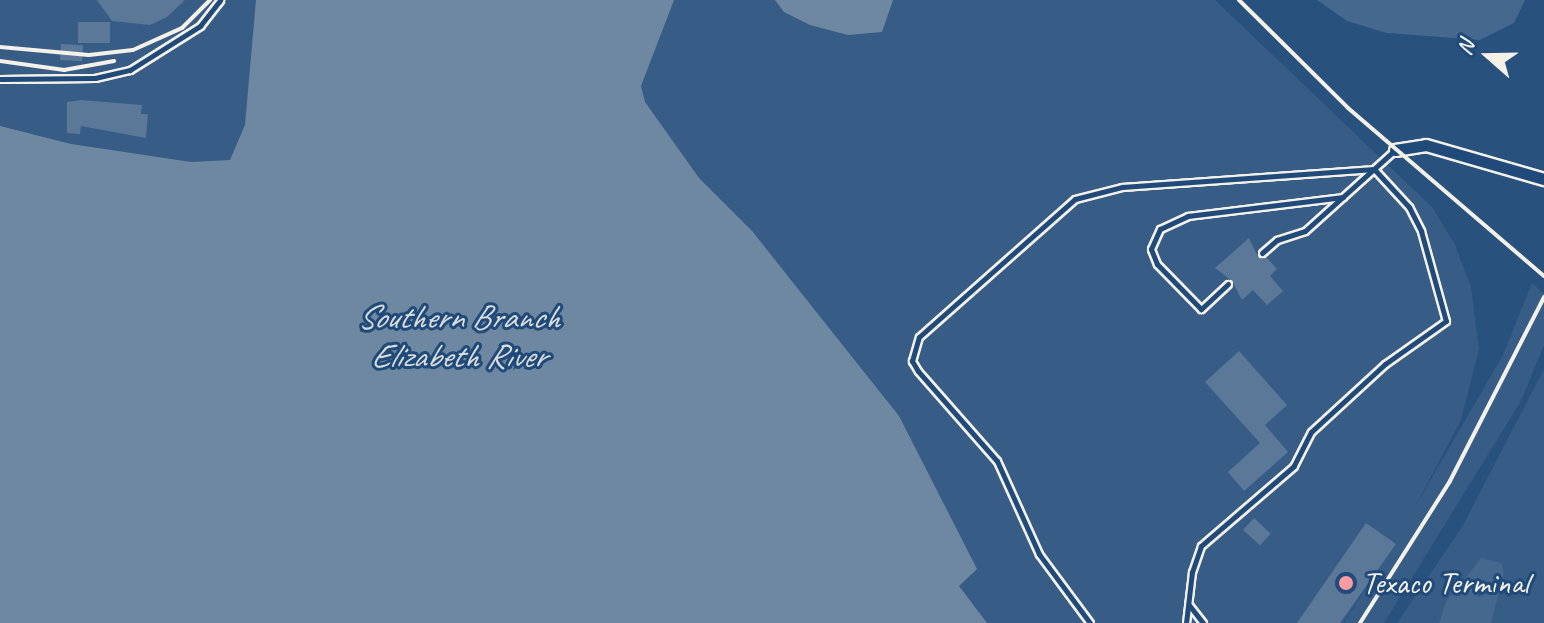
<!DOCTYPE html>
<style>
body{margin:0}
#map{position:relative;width:1544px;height:623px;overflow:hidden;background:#28517e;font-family:Caveat,sans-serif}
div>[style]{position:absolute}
.built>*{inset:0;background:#375d86}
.green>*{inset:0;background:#45688e}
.water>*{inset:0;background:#6e88a2}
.building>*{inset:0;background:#5b7899;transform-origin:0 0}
.roads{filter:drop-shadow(2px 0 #f4f1e8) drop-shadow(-2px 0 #f4f1e8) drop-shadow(0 2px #f4f1e8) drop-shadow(0 -2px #f4f1e8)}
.lane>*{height:5px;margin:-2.5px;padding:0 2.5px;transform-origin:2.5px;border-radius:2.5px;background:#1f4a7a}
.street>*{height:11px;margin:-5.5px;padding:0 5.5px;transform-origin:5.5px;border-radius:5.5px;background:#1f4a7a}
.rail>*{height:4px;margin:-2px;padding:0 2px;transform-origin:2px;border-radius:2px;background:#f4f1e8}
.dots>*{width:22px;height:22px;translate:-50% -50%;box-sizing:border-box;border:4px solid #1f4a7a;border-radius:50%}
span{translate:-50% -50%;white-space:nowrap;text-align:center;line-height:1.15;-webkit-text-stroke:6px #1f4a7a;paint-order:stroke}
.poi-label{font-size:32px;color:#f4f1e8}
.left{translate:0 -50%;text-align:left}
.water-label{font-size:34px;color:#d9dcda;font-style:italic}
.north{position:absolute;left:1448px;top:16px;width:80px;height:80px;-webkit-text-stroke:6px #1f4a7a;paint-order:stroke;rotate:290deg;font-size:22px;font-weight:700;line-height:32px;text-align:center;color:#f4f1e8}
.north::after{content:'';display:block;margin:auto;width:28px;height:36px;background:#f4f1e8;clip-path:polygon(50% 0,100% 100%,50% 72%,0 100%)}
</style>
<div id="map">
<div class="built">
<div style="clip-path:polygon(0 0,274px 0,268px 55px,221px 216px,0 196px)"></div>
<div style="clip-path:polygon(666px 0,1215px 0,1433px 208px,1455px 245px,1471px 287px,1479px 349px,1461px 420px,1415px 507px,1503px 355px,1532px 283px,1544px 294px,1544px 345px,1521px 401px,1384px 623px,1344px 623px,1403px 528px,1343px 623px,911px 623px,559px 201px)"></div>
<div style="clip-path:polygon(1544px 369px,1544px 623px,1397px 623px,1462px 527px)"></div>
</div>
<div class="green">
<div style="clip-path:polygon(1317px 0,1525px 0,1514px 23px,1480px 40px,1387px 33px,1347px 21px)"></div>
<div style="clip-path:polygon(1481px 558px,1501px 563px,1504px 573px,1491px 623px,1439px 623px,1446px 602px)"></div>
</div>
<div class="water">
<div style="clip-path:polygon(256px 0,674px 0,641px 86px,645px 102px,699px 178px,752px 231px,899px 416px,977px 569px,959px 586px,987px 623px,0 623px,0 126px,71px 144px,191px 162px,230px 160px,245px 125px)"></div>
<div style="clip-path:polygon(775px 0,893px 0,882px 32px,848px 35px,810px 25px,784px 12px)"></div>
</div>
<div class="building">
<div style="clip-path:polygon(97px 0,185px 0,167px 17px,150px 25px,112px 21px)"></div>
<div style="left:78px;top:22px;width:32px;height:21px"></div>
<div style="left:61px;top:44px;width:22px;height:16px;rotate:3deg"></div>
<div style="clip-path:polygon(81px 100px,142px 105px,141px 114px,148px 114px,146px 138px,81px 126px,80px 134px,67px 133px,67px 102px)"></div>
<div style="clip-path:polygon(1249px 238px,1258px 257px,1266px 257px,1277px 269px,1270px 276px,1283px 291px,1267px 305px,1253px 290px,1242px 300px,1232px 281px,1215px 268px)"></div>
<div style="clip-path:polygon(1239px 351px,1287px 405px,1265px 425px,1288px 452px,1244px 491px,1228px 472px,1260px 443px,1205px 382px)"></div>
<div style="left:1254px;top:518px;width:23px;height:16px;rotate:43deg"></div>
<div style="clip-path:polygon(1366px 523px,1396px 544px,1340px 623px,1297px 623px)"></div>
</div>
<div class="roads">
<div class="lane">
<div style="left:0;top:79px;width:95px;rotate:-0.6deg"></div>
<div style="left:95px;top:78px;width:36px;rotate:-13deg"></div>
<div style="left:130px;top:70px;width:83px;rotate:-32.2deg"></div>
<div style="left:200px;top:26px;width:33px;rotate:-52deg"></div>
<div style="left:1262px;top:253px;width:20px;rotate:-41deg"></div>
<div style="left:1277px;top:240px;width:29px;rotate:-18deg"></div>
<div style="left:1305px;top:231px;width:120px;rotate:-42deg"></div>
<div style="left:1228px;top:284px;width:37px;rotate:137deg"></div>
<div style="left:1201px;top:309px;width:63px;rotate:-134.4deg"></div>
<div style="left:1157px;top:264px;width:16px;rotate:-112deg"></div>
<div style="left:1151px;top:249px;width:22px;rotate:-66deg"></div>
<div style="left:1160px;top:229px;width:31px;rotate:-25deg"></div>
<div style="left:1188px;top:216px;width:156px;rotate:-7deg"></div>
<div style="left:1189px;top:605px;width:23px;rotate:52deg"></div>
<div style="left:1090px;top:623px;width:86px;rotate:-126.5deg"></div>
<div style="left:1039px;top:554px;width:102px;rotate:-114.3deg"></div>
<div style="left:997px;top:461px;width:120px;rotate:-131.3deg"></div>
<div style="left:918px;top:371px;width:12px;rotate:-121deg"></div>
<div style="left:912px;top:361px;width:25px;rotate:-74deg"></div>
<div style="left:919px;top:337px;width:208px;rotate:-41.5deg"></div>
<div style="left:1075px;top:199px;width:49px;rotate:-14.3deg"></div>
<div style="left:1122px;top:187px;width:253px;rotate:-4.1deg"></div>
<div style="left:1374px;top:169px;width:52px;rotate:47.4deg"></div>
<div style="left:1409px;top:207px;width:27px;rotate:63deg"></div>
<div style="left:1421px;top:231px;width:93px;rotate:74.5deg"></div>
<div style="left:1446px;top:321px;width:75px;rotate:144.8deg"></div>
<div style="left:1385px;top:364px;width:100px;rotate:137.4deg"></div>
<div style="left:1311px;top:432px;width:38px;rotate:117deg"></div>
<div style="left:1294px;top:466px;width:123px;rotate:139.3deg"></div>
<div style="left:1201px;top:546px;width:28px;rotate:109deg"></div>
<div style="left:1192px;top:572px;width:51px;rotate:96.7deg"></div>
</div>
<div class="street">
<div style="left:1395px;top:150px;width:31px;rotate:-9deg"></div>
<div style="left:1426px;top:145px;width:123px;rotate:16.1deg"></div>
</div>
</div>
<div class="rail">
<div style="left:1239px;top:0;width:153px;rotate:44.7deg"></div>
<div style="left:1348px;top:108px;width:258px;rotate:40.6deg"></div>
<div style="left:0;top:47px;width:89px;rotate:5.1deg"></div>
<div style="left:89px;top:55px;width:44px;rotate:-6.5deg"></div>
<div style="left:133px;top:50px;width:54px;rotate:-24.2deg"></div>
<div style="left:182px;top:28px;width:40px;rotate:-45deg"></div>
<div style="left:0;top:61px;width:65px;rotate:8deg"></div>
<div style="left:64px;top:70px;width:51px;rotate:-10.2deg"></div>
<div style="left:1360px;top:623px;width:168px;rotate:-57.6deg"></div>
<div style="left:1450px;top:481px;width:207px;rotate:-62.9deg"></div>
</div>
<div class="dots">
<div style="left:1346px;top:583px;background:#ff9aa2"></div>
</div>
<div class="poi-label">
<span class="left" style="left:1362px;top:583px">Texaco Terminal</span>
</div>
<div class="water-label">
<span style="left:458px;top:336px">Southern Branch<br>Elizabeth River</span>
</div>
<div class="north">N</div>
</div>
